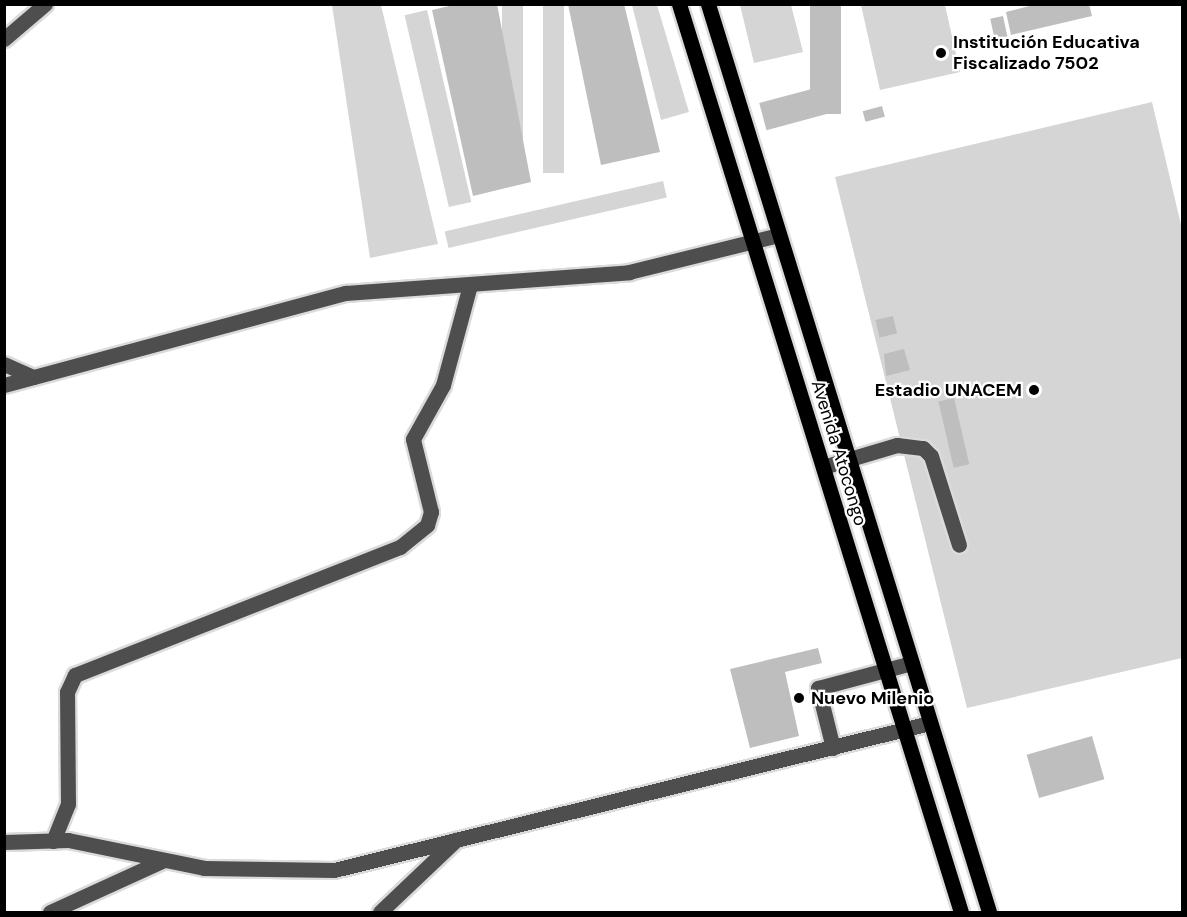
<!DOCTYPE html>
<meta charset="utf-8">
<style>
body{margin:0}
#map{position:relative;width:1187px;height:917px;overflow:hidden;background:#fff;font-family:"DM Sans",sans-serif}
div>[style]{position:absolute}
.green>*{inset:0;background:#d5d5d5;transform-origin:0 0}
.building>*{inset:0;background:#bebebe;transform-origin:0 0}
.roads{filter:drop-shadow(2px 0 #dbdbdb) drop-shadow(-2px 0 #dbdbdb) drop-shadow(0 2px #dbdbdb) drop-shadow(0 -2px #dbdbdb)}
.minor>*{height:15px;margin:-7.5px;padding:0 7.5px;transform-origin:7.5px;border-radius:7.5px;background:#4e4e4e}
.major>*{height:15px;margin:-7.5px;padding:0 7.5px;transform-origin:7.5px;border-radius:7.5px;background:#000}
.dots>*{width:16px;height:16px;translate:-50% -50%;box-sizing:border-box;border:3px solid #fff;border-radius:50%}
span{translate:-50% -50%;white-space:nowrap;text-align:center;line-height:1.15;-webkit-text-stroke:4.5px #fff;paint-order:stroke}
.poi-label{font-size:18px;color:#000;font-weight:700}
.left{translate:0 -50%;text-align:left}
.right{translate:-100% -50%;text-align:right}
.street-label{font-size:18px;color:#000}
.frame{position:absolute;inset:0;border:6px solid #000;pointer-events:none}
</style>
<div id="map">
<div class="green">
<div style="clip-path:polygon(332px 5px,381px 5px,438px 244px,370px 258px)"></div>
<div style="left:502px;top:5px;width:21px;height:178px"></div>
<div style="left:543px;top:5px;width:21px;height:168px"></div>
<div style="clip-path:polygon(632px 5px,657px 5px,689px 112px,661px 120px)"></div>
<div style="clip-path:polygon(740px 5px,791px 5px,803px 52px,754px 63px)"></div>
<div style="clip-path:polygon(861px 5px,945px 5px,960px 72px,880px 90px)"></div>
<div style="left:427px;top:10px;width:197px;height:23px;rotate:77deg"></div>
<div style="clip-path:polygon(1152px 102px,1182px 229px,1182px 658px,967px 708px,835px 177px)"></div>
<div style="left:663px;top:181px;width:17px;height:224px;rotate:77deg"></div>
</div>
<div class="building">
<div style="clip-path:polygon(458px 4px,497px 4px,531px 182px,473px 196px,432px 10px)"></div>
<div style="clip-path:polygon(568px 4px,624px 4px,660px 152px,601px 165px)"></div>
<div style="left:810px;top:4px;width:31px;height:110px"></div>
<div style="clip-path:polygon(1037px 4px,1089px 4px,1092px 16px,1011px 35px,1006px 12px)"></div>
<div style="left:1003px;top:16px;width:30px;height:13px;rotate:78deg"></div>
<div style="left:823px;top:86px;width:28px;height:66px;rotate:75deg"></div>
<div style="left:882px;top:106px;width:11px;height:20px;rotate:75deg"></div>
<div style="left:893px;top:316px;width:18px;height:18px;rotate:77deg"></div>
<div style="clip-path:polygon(904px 349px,910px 370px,886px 376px,884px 354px)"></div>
<div style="left:954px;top:398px;width:68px;height:16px;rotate:77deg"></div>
<div style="clip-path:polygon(818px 648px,822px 663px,785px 672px,799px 736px,750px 748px,730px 669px)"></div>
<div style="left:1092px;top:736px;width:45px;height:68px;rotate:74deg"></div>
</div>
<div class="roads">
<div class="minor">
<div style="left:4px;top:39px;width:54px;rotate:-40.5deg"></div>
<div style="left:4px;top:364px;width:32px;rotate:24deg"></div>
<div style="left:4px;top:385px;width:354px;rotate:-15.1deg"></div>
<div style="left:346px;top:293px;width:284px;rotate:-4.2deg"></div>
<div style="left:629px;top:272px;width:154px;rotate:-13.9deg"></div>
<div style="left:823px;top:467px;width:77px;rotate:-16.6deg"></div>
<div style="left:897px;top:445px;width:26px;rotate:7deg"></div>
<div style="left:923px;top:448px;width:11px;rotate:45deg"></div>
<div style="left:931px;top:456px;width:93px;rotate:72.5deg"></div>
<div style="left:833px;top:748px;width:62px;rotate:-104deg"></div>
<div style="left:818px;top:688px;width:97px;rotate:-14.9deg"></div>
<div style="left:53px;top:841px;width:40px;rotate:-68deg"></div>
<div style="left:68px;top:804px;width:112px;rotate:-90.5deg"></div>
<div style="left:67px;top:692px;width:19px;rotate:-65deg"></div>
<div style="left:75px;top:675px;width:349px;rotate:-21.5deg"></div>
<div style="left:400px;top:547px;width:35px;rotate:-39deg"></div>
<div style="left:427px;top:525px;width:14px;rotate:-73deg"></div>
<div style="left:431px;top:512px;width:75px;rotate:-103.9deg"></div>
<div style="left:413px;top:439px;width:62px;rotate:-60.9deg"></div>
<div style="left:443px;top:385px;width:104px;rotate:-74.9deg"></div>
<div style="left:4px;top:842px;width:64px;rotate:-1.8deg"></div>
<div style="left:68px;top:840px;width:139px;rotate:11.6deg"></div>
<div style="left:204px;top:868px;width:130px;rotate:0.9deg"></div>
<div style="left:334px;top:870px;width:614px;rotate:-13.86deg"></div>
<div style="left:50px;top:912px;width:125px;rotate:-24.5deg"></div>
<div style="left:380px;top:912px;width:105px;rotate:-43.5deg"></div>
</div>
<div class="major">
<div style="left:679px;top:4px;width:951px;rotate:72.75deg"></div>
<div style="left:708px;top:4px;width:950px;rotate:72.8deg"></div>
</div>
</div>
<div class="dots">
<div style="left:941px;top:53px;background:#000"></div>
<div style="left:1034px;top:390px;background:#000"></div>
<div style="left:799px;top:698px;background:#000"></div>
</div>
<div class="poi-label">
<span class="left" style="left:953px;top:53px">Institución Educativa<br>Fiscalizado 7502</span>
<span class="right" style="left:1022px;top:390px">Estadio UNACEM</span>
<span class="left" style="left:811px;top:698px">Nuevo Milenio</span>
</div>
<div class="street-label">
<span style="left:839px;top:453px;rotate:73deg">Avenida Atocongo</span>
</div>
<div class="frame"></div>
</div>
